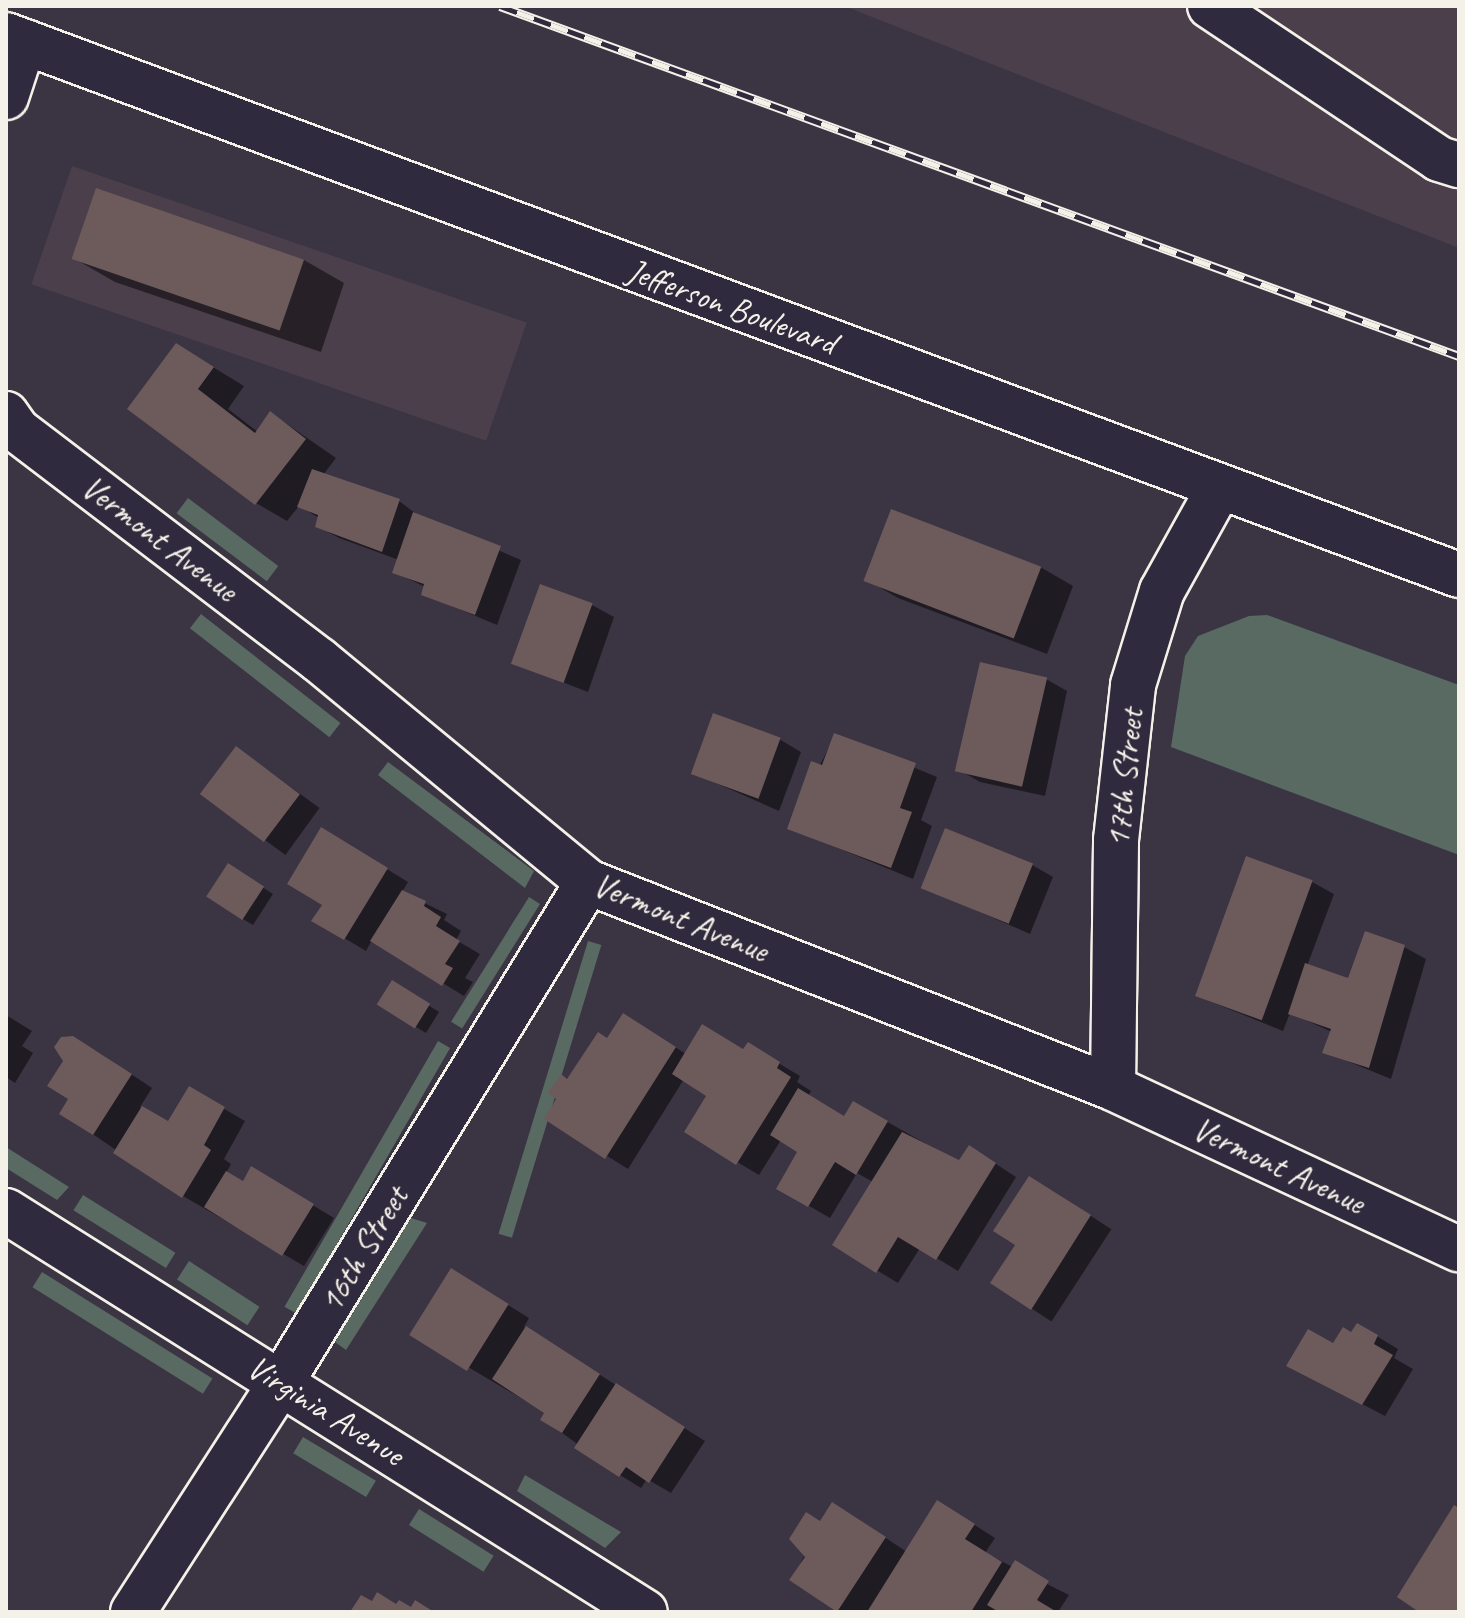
<!DOCTYPE html>
<style>
body{margin:0}
#map{position:relative;width:1465px;height:1618px;overflow:hidden;background:#3b3443;font-family:Caveat,sans-serif}
div>[style]{position:absolute}
.built>*{inset:0;background:#4a3f4a;transform-origin:0 0}
.green>*{inset:0;background:#596a62;transform-origin:0 0}
.shadow>*{inset:0;background:#0007;transform-origin:0 0}
.building>*{inset:0;background:#6d5a5b;transform-origin:0 0}
.roads{filter:drop-shadow(2px 0 #f4f1e8) drop-shadow(-2px 0 #f4f1e8) drop-shadow(0 2px #f4f1e8) drop-shadow(0 -2px #f4f1e8)}
.minor>*{height:44px;margin:-22px;padding:0 22px;transform-origin:22px;border-radius:22px;background:#2f2a3d}
.major>*{height:44px;margin:-22px;padding:0 22px;transform-origin:22px;border-radius:22px;background:#2f2a3d}
.rail>*{height:9px;margin-top:-4.5px;transform-origin:0;background:repeating-linear-gradient(90deg,#2f2a3d 0 18px,#f4f1e8 0 36px);box-sizing:border-box;border-block:2px solid #f4f1e8}
span{translate:-50% -50%;white-space:nowrap;text-align:center;line-height:1.15;-webkit-text-stroke:6px #2f2a3d;paint-order:stroke}
.street-label{font-size:34px;color:#f4f1e8}
.frame{position:absolute;inset:0;border:8px solid #f4f1e8;pointer-events:none}
</style>
<div id="map">
<div class="built">
<div style="clip-path:polygon(844px 6px,1459px 6px,1459px 248px)"></div>
<div style="left:72px;top:166px;width:481px;height:125px;rotate:19deg"></div>
</div>
<div class="green">
<div style="left:188px;top:498px;width:113px;height:19px;rotate:37deg"></div>
<div style="left:201px;top:614px;width:177px;height:18px;rotate:38deg"></div>
<div style="clip-path:polygon(1267px 615px,1459px 685px,1459px 855px,1171px 747px,1185px 656px,1198px 636px,1249px 616px)"></div>
<div style="clip-path:polygon(388px 762px,534px 871px,525px 888px,378px 775px)"></div>
<div style="left:529px;top:897px;width:13px;height:147px;rotate:32deg"></div>
<div style="left:588px;top:941px;width:14px;height:306px;rotate:17deg"></div>
<div style="left:438px;top:1041px;width:14px;height:307px;rotate:30deg"></div>
<div style="clip-path:polygon(6px 1147px,69px 1187px,57px 1200px,6px 1168px)"></div>
<div style="left:83px;top:1195px;width:109px;height:18px;rotate:32deg"></div>
<div style="clip-path:polygon(411px 1218px,427px 1223px,346px 1350px,335px 1342px)"></div>
<div style="left:189px;top:1261px;width:84px;height:22px;rotate:33deg"></div>
<div style="left:42px;top:1272px;width:201px;height:18px;rotate:32deg"></div>
<div style="left:303px;top:1437px;width:85px;height:19px;rotate:31deg"></div>
<div style="clip-path:polygon(525px 1475px,621px 1532px,605px 1548px,517px 1491px)"></div>
<div style="left:419px;top:1509px;width:88px;height:19px;rotate:32deg"></div>
</div>
<div class="shadow">
<div style="clip-path:polygon(75px 259px,304px 260px,344px 283px,321px 352px,115px 282px)"></div>
<div style="clip-path:polygon(208px 364px,244px 386px,228px 409px,258px 432px,271px 413px,336px 458px,323px 475px,399px 501px,419px 516px,521px 560px,497px 625px,423px 594px,425px 587px,395px 572px,399px 560px,339px 538px,317px 526px,319px 518px,299px 506px,287px 521px,256px 503px,130px 408px)"></div>
<div style="clip-path:polygon(892px 511px,1042px 568px,1073px 586px,1047px 654px,898px 598px,867px 580px)"></div>
<div style="clip-path:polygon(592px 605px,614px 617px,588px 692px,513px 663px)"></div>
<div style="clip-path:polygon(1046px 679px,1067px 691px,1045px 796px,980px 782px,959px 770px)"></div>
<div style="clip-path:polygon(835px 735px,937px 777px,921px 820px,932px 826px,913px 879px,789px 828px)"></div>
<div style="clip-path:polygon(779px 739px,801px 752px,779px 811px,691px 772px)"></div>
<div style="left:237px;top:748px;width:102px;height:58px;rotate:36deg"></div>
<div style="clip-path:polygon(343px 842px,408px 882px,402px 892px,447px 914px,444px 920px,461px 931px,456px 940px,480px 954px,465px 978px,473px 982px,464px 996px,372px 940px,366px 951px,314px 920px,325px 904px)"></div>
<div style="clip-path:polygon(228px 865px,273px 894px,253px 925px,243px 919px)"></div>
<div style="clip-path:polygon(1032px 865px,1053px 877px,1030px 934px,923px 887px)"></div>
<div style="clip-path:polygon(1312px 882px,1334px 894px,1307px 966px,1349px 980px,1404px 947px,1426px 959px,1391px 1079px,1325px 1052px,1332px 1032px,1290px 1013px,1283px 1031px,1197px 996px)"></div>
<div style="clip-path:polygon(402px 988px,439px 1012px,426px 1033px,416px 1027px)"></div>
<div style="clip-path:polygon(6px 1015px,32px 1031px,22px 1046px,33px 1053px,15px 1083px,6px 1077px)"></div>
<div style="clip-path:polygon(645px 1028px,686px 1054px,744px 1051px,748px 1045px,800px 1076px,797px 1082px,811px 1091px,808px 1096px,845px 1118px,854px 1103px,960px 1163px,990px 1160px,1016px 1177px,958px 1271px,920px 1248px,898px 1283px,835px 1245px,873px 1182px,857px 1173px,830px 1218px,778px 1188px,800px 1152px,781px 1140px,759px 1175px,687px 1132px,709px 1095px,684px 1079px,628px 1169px,546px 1118px,568px 1081px,608px 1040px)"></div>
<div style="clip-path:polygon(95px 1050px,152px 1088px,140px 1107px,169px 1123px,190px 1089px,245px 1121px,224px 1159px,231px 1164px,226px 1173px,243px 1183px,273px 1181px,334px 1218px,304px 1266px,183px 1196px,62px 1113px)"></div>
<div style="left:1051px;top:1190px;width:72px;height:110px;rotate:33deg"></div>
<div style="clip-path:polygon(472px 1283px,529px 1318px,524px 1327px,705px 1441px,671px 1493px,647px 1479px,641px 1488px,620px 1475px,543px 1419px,546px 1413px,412px 1334px)"></div>
<div style="clip-path:polygon(1358px 1325px,1398px 1349px,1394px 1358px,1413px 1369px,1385px 1416px,1310px 1377px)"></div>
<div style="clip-path:polygon(959px 1515px,995px 1538px,985px 1553px,1069px 1595px,1058px 1612px,841px 1612px,792px 1580px,821px 1523px,854px 1517px,907px 1552px)"></div>
</div>
<div class="building">
<div style="left:96px;top:188px;width:220px;height:75px;rotate:19deg"></div>
<div style="clip-path:polygon(176px 343px,214px 367px,198px 389px,255px 433px,270px 411px,306px 439px,255px 505px,127px 409px)"></div>
<div style="clip-path:polygon(312px 469px,400px 499px,382px 552px,315px 527px,318px 515px,297px 507px)"></div>
<div style="left:891px;top:509px;width:161px;height:77px;rotate:21deg"></div>
<div style="clip-path:polygon(413px 512px,501px 546px,475px 615px,421px 595px,424px 584px,392px 573px)"></div>
<div style="left:540px;top:584px;width:56px;height:85px;rotate:20deg"></div>
<div style="left:980px;top:662px;width:69px;height:112px;rotate:13deg"></div>
<div style="left:713px;top:713px;width:72px;height:65px;rotate:20deg"></div>
<div style="clip-path:polygon(834px 733px,916px 763px,900px 808px,912px 812px,891px 868px,787px 829px,811px 761px,822px 765px)"></div>
<div style="left:236px;top:746px;width:80px;height:60px;rotate:37deg"></div>
<div style="clip-path:polygon(321px 827px,388px 868px,344px 940px,311px 921px,322px 905px,287px 884px)"></div>
<div style="left:945px;top:828px;width:95px;height:65px;rotate:22deg"></div>
<div style="left:1246px;top:856px;width:71px;height:149px;rotate:20deg"></div>
<div style="left:228px;top:863px;width:43px;height:40px;rotate:33deg"></div>
<div style="clip-path:polygon(402px 890px,426px 901px,424px 906px,441px 917px,436px 926px,460px 941px,445px 964px,453px 968px,442px 986px,370px 941px)"></div>
<div style="clip-path:polygon(1365px 931px,1405px 945px,1369px 1068px,1322px 1053px,1331px 1029px,1288px 1014px,1305px 963px,1348px 978px)"></div>
<div style="left:392px;top:980px;width:45px;height:29px;rotate:32deg"></div>
<div style="clip-path:polygon(623px 1013px,676px 1047px,605px 1159px,544px 1119px,556px 1099px,548px 1093px,561px 1074px,567px 1079px,598px 1032px,607px 1038px)"></div>
<div style="clip-path:polygon(702px 1024px,743px 1049px,748px 1042px,780px 1062px,777px 1068px,791px 1077px,736px 1165px,684px 1132px,706px 1096px,672px 1074px)"></div>
<div style="clip-path:polygon(73px 1036px,132px 1074px,93px 1135px,59px 1114px,68px 1099px,47px 1086px,63px 1061px,54px 1047px,61px 1037px)"></div>
<div style="clip-path:polygon(189px 1086px,225px 1107px,204px 1145px,211px 1150px,182px 1198px,113px 1153px,142px 1106px,168px 1121px)"></div>
<div style="clip-path:polygon(798px 1088px,844px 1116px,853px 1101px,888px 1121px,856px 1175px,835px 1162px,808px 1207px,776px 1189px,797px 1152px,770px 1135px)"></div>
<div style="clip-path:polygon(902px 1132px,959px 1160px,969px 1145px,996px 1163px,936px 1260px,898px 1237px,876px 1273px,832px 1245px)"></div>
<div style="clip-path:polygon(251px 1166px,314px 1204px,282px 1256px,204px 1207px,226px 1171px,243px 1181px)"></div>
<div style="clip-path:polygon(1029px 1176px,1091px 1215px,1031px 1310px,990px 1283px,1015px 1245px,993px 1231px)"></div>
<div style="left:451px;top:1268px;width:68px;height:79px;rotate:32deg"></div>
<div style="clip-path:polygon(1357px 1323px,1378px 1335px,1374px 1344px,1393px 1355px,1362px 1405px,1286px 1366px,1308px 1329px,1333px 1343px,1343px 1327px,1351px 1332px)"></div>
<div style="clip-path:polygon(526px 1326px,600px 1374px,562px 1433px,540px 1420px,544px 1413px,492px 1379px)"></div>
<div style="clip-path:polygon(616px 1383px,685px 1427px,649px 1483px,626px 1467px,619px 1477px,574px 1448px)"></div>
<div style="clip-path:polygon(937px 1500px,975px 1524px,965px 1539px,1002px 1562px,971px 1612px,867px 1612px)"></div>
<div style="clip-path:polygon(832px 1502px,886px 1537px,837px 1612px,789px 1580px,805px 1557px,789px 1539px,806px 1512px,820px 1521px)"></div>
<div style="clip-path:polygon(1454px 1505px,1459px 1508px,1459px 1612px,1419px 1612px,1397px 1597px)"></div>
<div style="clip-path:polygon(1015px 1560px,1049px 1581px,1037px 1600px,1057px 1612px,999px 1612px,987px 1605px)"></div>
<div style="clip-path:polygon(377px 1592px,396px 1604px,399px 1600px,411px 1607px,415px 1600px,434px 1612px,350px 1612px,361px 1595px,372px 1601px)"></div>
</div>
<div class="roads">
<div class="minor">
<div style="left:1210px;top:6px;width:275px;rotate:33.7deg"></div>
<div style="left:1439px;top:159px;width:21px;rotate:17deg"></div>
<div style="left:6px;top:97px;width:58px;rotate:-71.9deg"></div>
<div style="left:6px;top:414px;width:19px;rotate:55deg"></div>
<div style="left:17px;top:430px;width:380px;rotate:37.3deg"></div>
<div style="left:319px;top:660px;width:349px;rotate:39.5deg"></div>
<div style="left:588px;top:882px;width:564px;rotate:21.42deg"></div>
<div style="left:1113px;top:1088px;width:382px;rotate:25deg"></div>
<div style="left:1113px;top:1088px;width:248px;rotate:-89.3deg"></div>
<div style="left:1116px;top:840px;width:156px;rotate:-83.7deg"></div>
<div style="left:1133px;top:685px;width:98px;rotate:-72.9deg"></div>
<div style="left:1162px;top:591px;width:118px;rotate:-61deg"></div>
<div style="left:6px;top:1211px;width:754px;rotate:32.11deg"></div>
<div style="left:133px;top:1612px;width:275px;rotate:-57.2deg"></div>
<div style="left:282px;top:1381px;width:585px;rotate:-58.48deg"></div>
</div>
<div class="major">
<div style="left:6px;top:35px;width:1550px;rotate:20.39deg"></div>
</div>
</div>
<div class="rail">
<div style="left:500px;top:6px;width:1021px;rotate:20.05deg"></div>
</div>
<div class="street-label">
<span style="left:732px;top:306px;rotate:20deg">Jefferson Boulevard</span>
<span style="left:160px;top:538px;rotate:37deg">Vermont Avenue</span>
<span style="left:1124px;top:778px;rotate:-84deg">17th Street</span>
<span style="left:681px;top:917px;rotate:22deg">Vermont Avenue</span>
<span style="left:1279px;top:1165px;rotate:25deg">Vermont Avenue</span>
<span style="left:363px;top:1249px;rotate:-59deg">16th Street</span>
<span style="left:326px;top:1410px;rotate:32deg">Virginia Avenue</span>
</div>
<div class="frame"></div>
</div>
